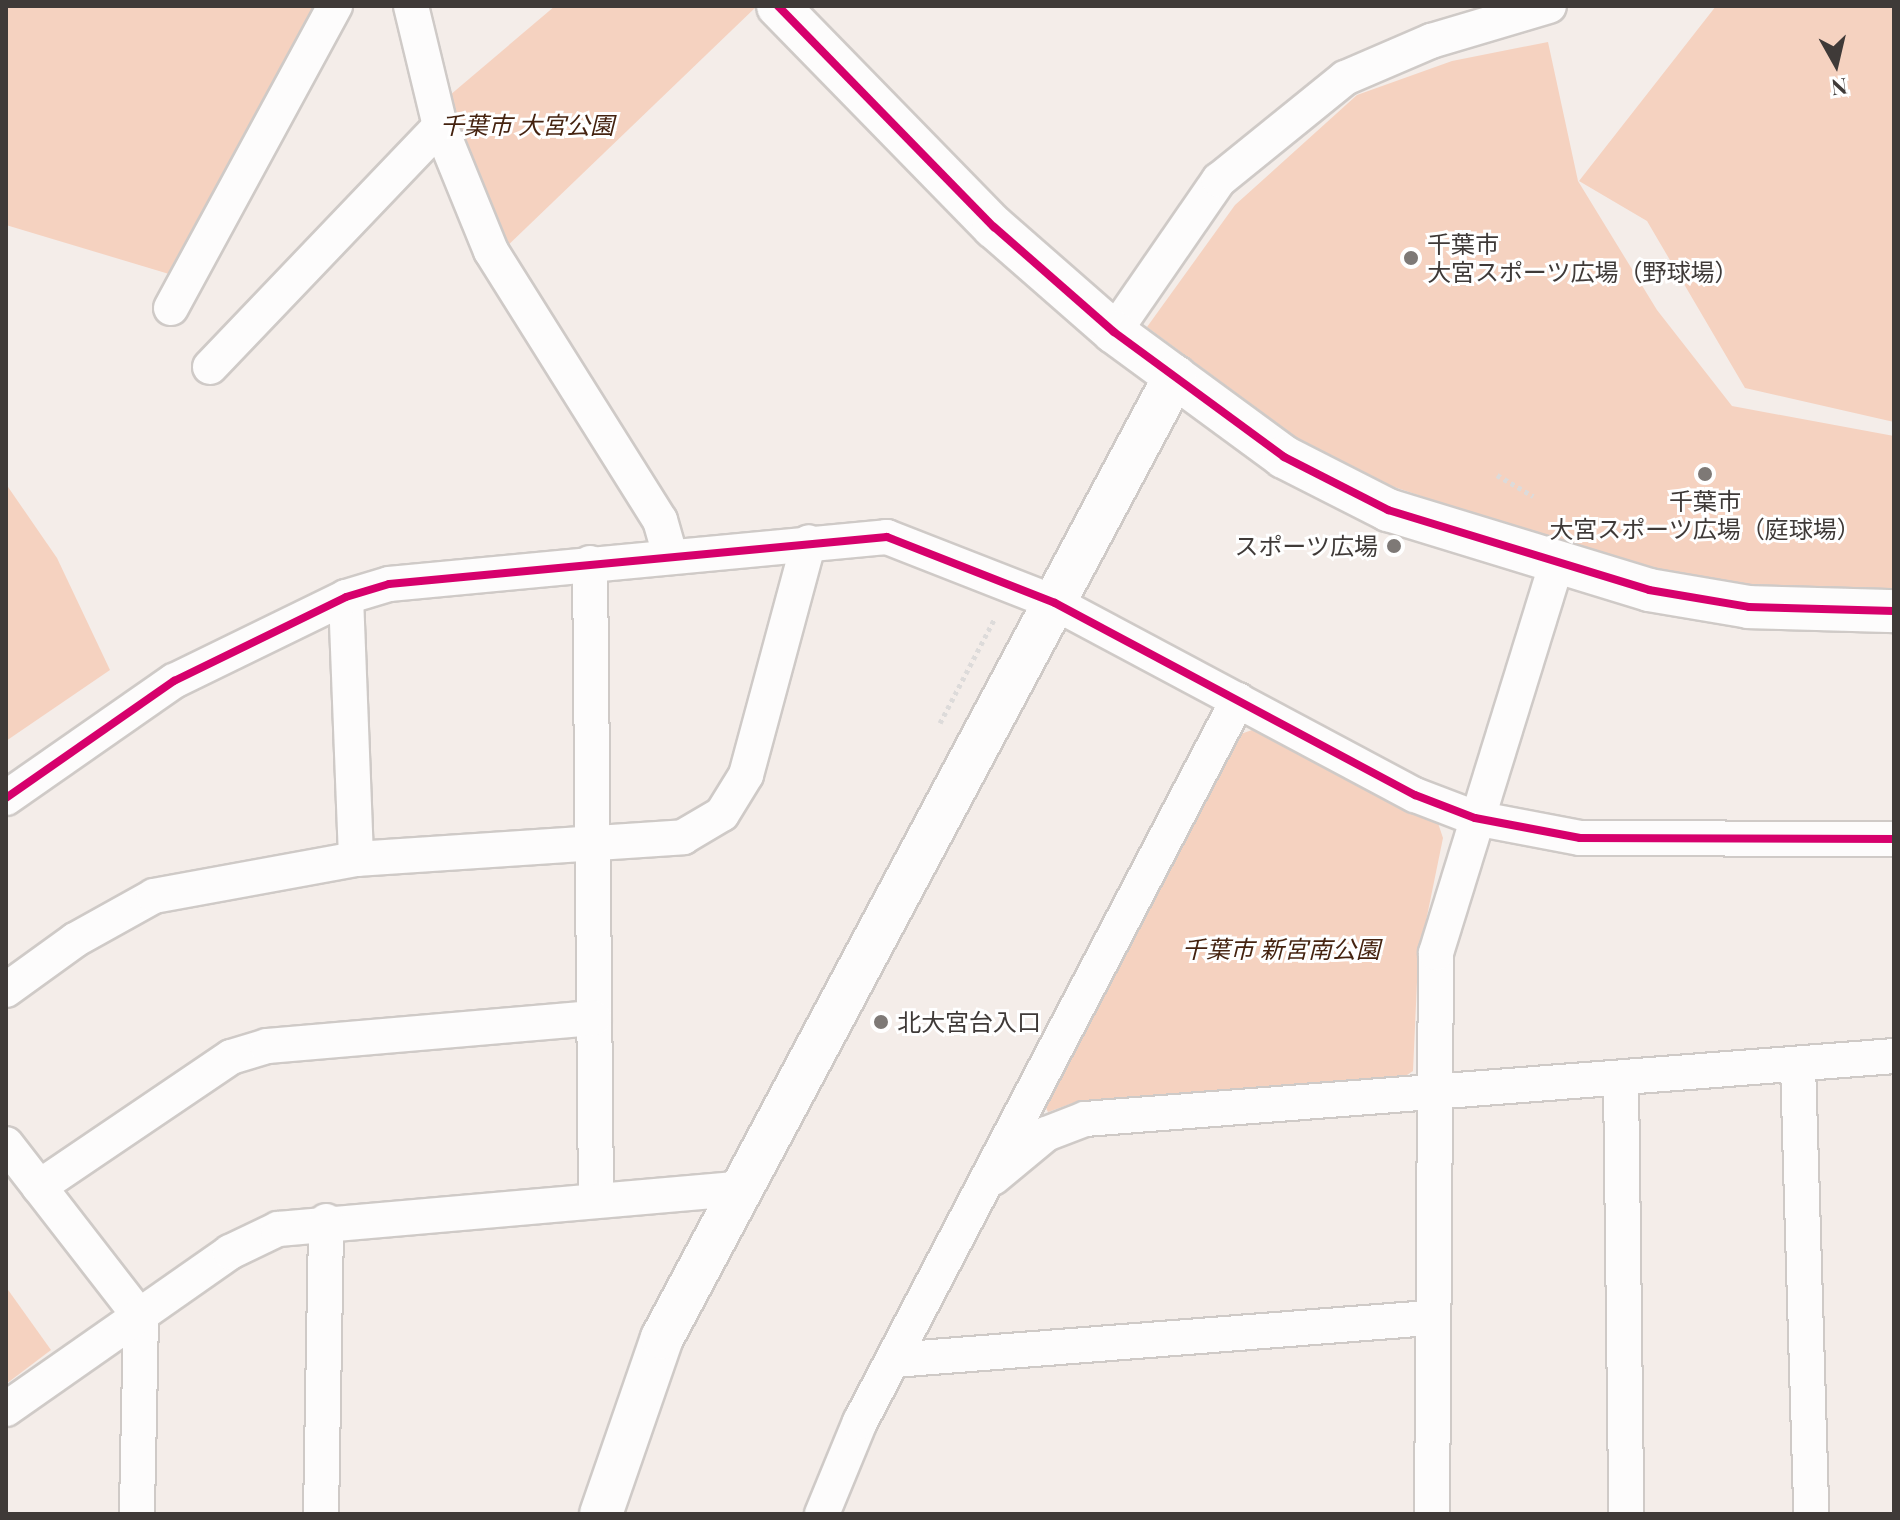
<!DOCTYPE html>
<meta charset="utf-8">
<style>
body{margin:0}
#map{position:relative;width:1900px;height:1520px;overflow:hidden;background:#f4ede9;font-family:"Playfair Display","Noto Sans JP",serif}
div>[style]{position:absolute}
.green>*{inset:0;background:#f5d2c0}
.path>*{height:5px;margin-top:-2.5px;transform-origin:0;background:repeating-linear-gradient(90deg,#dddbda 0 4px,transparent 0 8px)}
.roads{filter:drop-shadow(2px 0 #cfcac7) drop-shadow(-2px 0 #cfcac7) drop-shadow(0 2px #cfcac7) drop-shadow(0 -2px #cfcac7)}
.minor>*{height:34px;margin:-17px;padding:0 17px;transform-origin:17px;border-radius:17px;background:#fdfcfc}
.tertiary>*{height:42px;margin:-21px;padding:0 21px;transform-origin:21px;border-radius:21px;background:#fdfcfc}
.cycleway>*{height:8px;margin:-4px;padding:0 4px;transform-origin:4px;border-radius:4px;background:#d6006c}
.dots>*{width:22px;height:22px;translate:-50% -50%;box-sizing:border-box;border:4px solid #fff;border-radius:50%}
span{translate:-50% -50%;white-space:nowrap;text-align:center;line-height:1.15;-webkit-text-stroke:6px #fff;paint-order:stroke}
.park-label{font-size:24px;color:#452310;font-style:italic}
.poi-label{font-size:24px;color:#3f3a38}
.left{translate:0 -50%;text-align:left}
.right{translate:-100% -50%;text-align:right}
.frame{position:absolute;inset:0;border:8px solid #3f3a38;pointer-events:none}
.north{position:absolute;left:1796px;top:24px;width:80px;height:80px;-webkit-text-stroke:6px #fff;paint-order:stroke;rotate:172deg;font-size:22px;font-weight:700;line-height:32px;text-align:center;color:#3f3a38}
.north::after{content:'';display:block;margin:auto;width:28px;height:36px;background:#3f3a38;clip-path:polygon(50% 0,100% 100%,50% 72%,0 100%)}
</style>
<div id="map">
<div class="green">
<div style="clip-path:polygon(6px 6px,343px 6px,179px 277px,6px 225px)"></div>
<div style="clip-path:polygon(555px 6px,757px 6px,503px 250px,443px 101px)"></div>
<div style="clip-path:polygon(1716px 6px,1894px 6px,1894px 422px,1745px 388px,1647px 221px,1579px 181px)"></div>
<div style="clip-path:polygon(1548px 42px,1578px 181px,1657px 310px,1732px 406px,1894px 436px,1894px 598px,1662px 576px,1361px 476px,1312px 449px,1147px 327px,1235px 205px,1357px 95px,1452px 61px)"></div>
<div style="clip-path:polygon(6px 484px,57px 558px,110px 670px,6px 741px)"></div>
<div style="clip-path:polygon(1252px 730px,1438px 823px,1443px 838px,1418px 960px,1413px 1071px,1401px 1079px,1073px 1103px,1048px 1112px,1042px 1100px,1238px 735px)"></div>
<div style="clip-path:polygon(6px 1287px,51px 1350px,6px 1384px)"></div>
</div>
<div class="path">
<div style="left:1497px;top:475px;width:42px;rotate:30.3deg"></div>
<div style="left:940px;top:723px;width:119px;rotate:-62.4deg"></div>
</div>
<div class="roads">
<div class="minor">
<div style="left:411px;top:6px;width:123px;rotate:76.4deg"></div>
<div style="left:440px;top:126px;width:135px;rotate:67.8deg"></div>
<div style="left:491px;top:251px;width:318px;rotate:57.9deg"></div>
<div style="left:660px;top:520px;width:36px;rotate:74deg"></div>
<div style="left:171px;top:308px;width:344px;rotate:-61.5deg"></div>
<div style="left:1114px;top:332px;width:185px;rotate:-55.4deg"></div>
<div style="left:1219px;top:180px;width:162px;rotate:-39deg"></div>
<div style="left:1345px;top:78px;width:94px;rotate:-23.3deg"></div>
<div style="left:1431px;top:41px;width:123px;rotate:-16.5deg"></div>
<div style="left:210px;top:367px;width:333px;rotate:-46.3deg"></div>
<div style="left:590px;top:563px;width:637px;rotate:89.46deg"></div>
<div style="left:346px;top:597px;width:262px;rotate:87.8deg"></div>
<div style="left:6px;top:798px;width:205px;rotate:-34.9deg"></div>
<div style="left:174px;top:681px;width:191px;rotate:-26deg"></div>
<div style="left:346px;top:597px;width:45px;rotate:-16.8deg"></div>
<div style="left:389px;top:584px;width:500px;rotate:-5.39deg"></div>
<div style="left:887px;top:537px;width:180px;rotate:21.4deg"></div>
<div style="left:1055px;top:603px;width:408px;rotate:28.1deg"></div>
<div style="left:1415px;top:795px;width:64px;rotate:21deg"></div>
<div style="left:1475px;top:818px;width:107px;rotate:10.8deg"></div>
<div style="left:1580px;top:838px;width:314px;rotate:0.2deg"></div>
<div style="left:6px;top:990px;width:85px;rotate:-35.9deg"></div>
<div style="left:75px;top:940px;width:90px;rotate:-29.1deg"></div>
<div style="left:154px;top:896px;width:205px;rotate:-10.4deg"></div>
<div style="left:356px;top:859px;width:328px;rotate:-3.8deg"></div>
<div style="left:683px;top:837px;width:45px;rotate:-30.5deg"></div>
<div style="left:722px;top:814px;width:46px;rotate:-58.4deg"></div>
<div style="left:746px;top:775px;width:241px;rotate:-74.9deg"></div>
<div style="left:1798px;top:1065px;width:449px;rotate:88.3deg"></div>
<div style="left:1621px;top:1079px;width:435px;rotate:89.3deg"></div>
<div style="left:6px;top:1144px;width:220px;rotate:52.2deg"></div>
<div style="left:141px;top:1318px;width:196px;rotate:91.2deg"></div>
<div style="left:993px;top:1178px;width:69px;rotate:-39.7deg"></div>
<div style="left:1046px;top:1134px;width:42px;rotate:-21deg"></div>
<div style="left:1085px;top:1119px;width:811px;rotate:-4.45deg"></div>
<div style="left:39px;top:1187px;width:232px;rotate:-34.1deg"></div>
<div style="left:231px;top:1057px;width:38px;rotate:-17deg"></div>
<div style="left:267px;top:1046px;width:328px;rotate:-4.9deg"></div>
<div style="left:894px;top:1360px;width:537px;rotate:-4.49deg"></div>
<div style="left:6px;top:1409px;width:274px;rotate:-35deg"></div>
<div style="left:230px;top:1252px;width:53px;rotate:-25.6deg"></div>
<div style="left:278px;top:1229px;width:468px;rotate:-5deg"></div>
<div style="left:321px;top:1514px;width:293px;rotate:-89deg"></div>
<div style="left:822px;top:1514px;width:100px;rotate:-67.6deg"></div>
<div style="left:860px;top:1422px;width:815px;rotate:-62.37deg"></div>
<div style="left:1432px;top:1514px;width:561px;rotate:-89.59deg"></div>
<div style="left:1436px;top:953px;width:405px;rotate:-72.8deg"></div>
</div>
<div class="tertiary">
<div style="left:778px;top:6px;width:309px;rotate:45.7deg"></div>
<div style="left:994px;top:227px;width:159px;rotate:41.2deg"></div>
<div style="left:1114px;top:332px;width:211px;rotate:36.3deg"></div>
<div style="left:1284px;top:457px;width:117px;rotate:27deg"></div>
<div style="left:1388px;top:510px;width:273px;rotate:17deg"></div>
<div style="left:1649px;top:590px;width:101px;rotate:9.6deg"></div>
<div style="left:1749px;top:607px;width:145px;rotate:1.6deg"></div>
<div style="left:601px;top:1514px;width:186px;rotate:-70.9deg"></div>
<div style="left:662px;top:1338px;width:1090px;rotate:-61.93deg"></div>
</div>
</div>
<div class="cycleway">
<div style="left:778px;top:6px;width:309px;rotate:45.7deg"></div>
<div style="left:994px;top:227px;width:159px;rotate:41.2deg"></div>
<div style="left:1114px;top:332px;width:211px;rotate:36.3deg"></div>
<div style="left:1284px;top:457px;width:117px;rotate:27deg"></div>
<div style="left:1388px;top:510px;width:273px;rotate:17deg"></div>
<div style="left:1649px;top:590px;width:101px;rotate:9.6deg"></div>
<div style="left:1749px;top:607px;width:145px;rotate:1.6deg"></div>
<div style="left:6px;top:798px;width:205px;rotate:-34.9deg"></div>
<div style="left:174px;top:681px;width:191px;rotate:-26deg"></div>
<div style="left:346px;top:597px;width:45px;rotate:-16.8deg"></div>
<div style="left:389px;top:584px;width:500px;rotate:-5.39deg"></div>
<div style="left:887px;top:537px;width:180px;rotate:21.4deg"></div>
<div style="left:1055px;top:603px;width:408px;rotate:28.1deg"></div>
<div style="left:1415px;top:795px;width:64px;rotate:21deg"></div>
<div style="left:1475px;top:818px;width:107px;rotate:10.8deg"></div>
<div style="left:1580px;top:838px;width:314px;rotate:0.2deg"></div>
</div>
<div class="dots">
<div style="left:1411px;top:258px;background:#7e7976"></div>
<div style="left:1705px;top:474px;background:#7e7976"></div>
<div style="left:1394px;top:546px;background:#7e7976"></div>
<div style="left:881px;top:1022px;background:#7e7976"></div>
</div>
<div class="park-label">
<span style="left:527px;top:125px">千葉市 大宮公園</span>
<span style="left:1281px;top:949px">千葉市 新宮南公園</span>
</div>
<div class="poi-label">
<span class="left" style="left:1427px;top:258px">千葉市<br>大宮スポーツ広場（野球場）</span>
<span style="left:1705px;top:515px">千葉市<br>大宮スポーツ広場（庭球場）</span>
<span class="right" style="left:1378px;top:546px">スポーツ広場</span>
<span class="left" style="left:897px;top:1022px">北大宮台入口</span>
</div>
<div class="frame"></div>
<div class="north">N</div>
</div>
